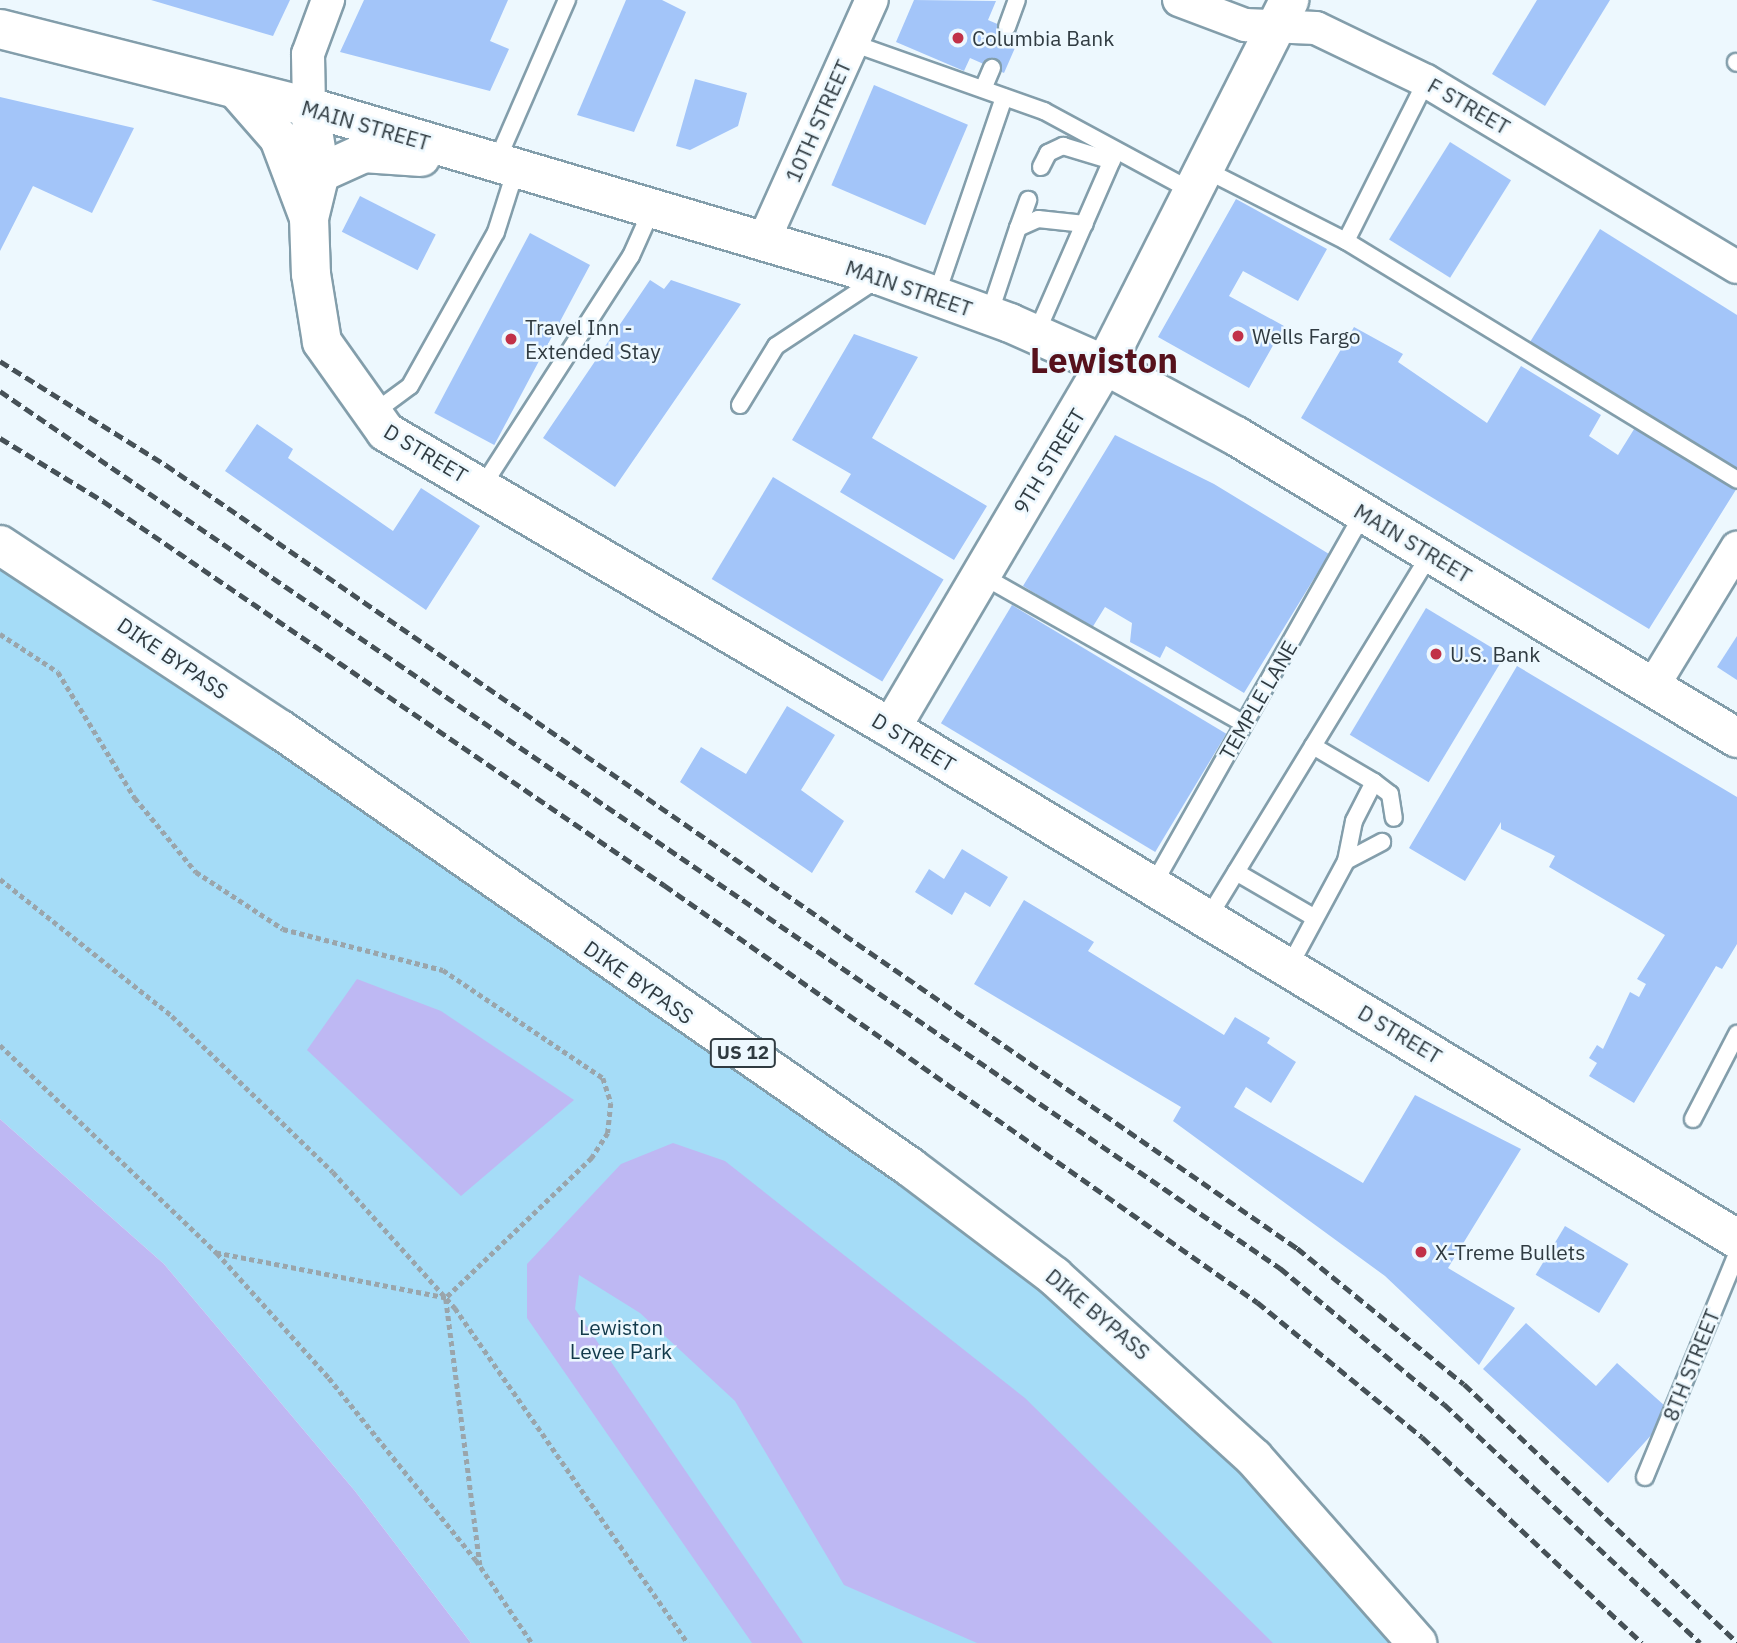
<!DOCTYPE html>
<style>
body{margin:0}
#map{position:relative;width:1737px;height:1643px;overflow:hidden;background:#edf8fe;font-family:"IBM Plex Sans",sans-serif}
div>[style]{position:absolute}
.green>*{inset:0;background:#a5dcf7}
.water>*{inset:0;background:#beb8f3}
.building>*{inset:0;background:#a3c5f9;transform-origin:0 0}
.path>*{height:4.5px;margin-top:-2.25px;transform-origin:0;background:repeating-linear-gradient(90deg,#9aa5ab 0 5px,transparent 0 8.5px)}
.roads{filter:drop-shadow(2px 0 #839eab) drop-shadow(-2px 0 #839eab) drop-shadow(0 2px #839eab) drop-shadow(0 -2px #839eab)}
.service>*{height:16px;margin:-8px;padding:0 8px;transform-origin:8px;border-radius:8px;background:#fff}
.minor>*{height:32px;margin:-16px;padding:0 16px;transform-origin:16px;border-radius:16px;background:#fff}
.secondary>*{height:38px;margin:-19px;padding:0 19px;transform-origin:19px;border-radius:19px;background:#fff}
.trunk>*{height:38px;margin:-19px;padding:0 19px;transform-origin:19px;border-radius:19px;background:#fff}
.rail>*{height:5px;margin-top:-2.5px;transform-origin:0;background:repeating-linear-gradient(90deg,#465157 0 10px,transparent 0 15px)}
.dots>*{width:19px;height:19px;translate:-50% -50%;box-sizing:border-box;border:4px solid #edf8fe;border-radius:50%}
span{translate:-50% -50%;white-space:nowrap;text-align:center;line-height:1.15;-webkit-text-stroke:5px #edf8fe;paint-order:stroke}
.shield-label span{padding:2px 5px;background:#edf8fe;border:2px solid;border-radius:5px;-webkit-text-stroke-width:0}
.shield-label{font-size:19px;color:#303b41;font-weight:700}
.poi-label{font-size:21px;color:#303b41}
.left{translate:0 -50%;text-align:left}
.street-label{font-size:21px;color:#303b41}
.park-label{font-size:21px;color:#123a4b}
.town-label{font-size:35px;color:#56111c;font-weight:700}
</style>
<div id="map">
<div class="green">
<div style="clip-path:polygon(0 545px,989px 1226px,1417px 1643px,471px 1643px,355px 1491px,164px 1264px,0 1119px)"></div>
</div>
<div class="water">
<div style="clip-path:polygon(357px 979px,441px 1011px,574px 1100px,461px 1196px,307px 1050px)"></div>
<div style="clip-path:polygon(0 1119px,164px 1264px,355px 1491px,471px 1643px,0 1643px)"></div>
<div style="clip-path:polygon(673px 1143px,725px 1161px,1025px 1398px,1273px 1643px,977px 1643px,844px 1585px,735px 1401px,640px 1313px,579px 1275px,575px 1309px,803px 1643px,752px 1643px,527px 1318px,527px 1264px,621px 1164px)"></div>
</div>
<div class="building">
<div style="clip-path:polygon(151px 0,290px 0,273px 36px)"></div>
<div style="clip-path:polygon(364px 0,508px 0,490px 41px,509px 49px,490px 91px,340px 52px)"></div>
<div style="clip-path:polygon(626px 0,662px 0,686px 12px,634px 132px,577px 115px)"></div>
<div style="clip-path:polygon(914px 0,996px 1px,988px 20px,1021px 34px,1004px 73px,970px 58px,964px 71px,896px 42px)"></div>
<div style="clip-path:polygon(1537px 0,1610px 0,1545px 106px,1492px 74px)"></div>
<div style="clip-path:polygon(695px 79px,747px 93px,738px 126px,690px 150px,676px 146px)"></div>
<div style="left:874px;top:85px;width:102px;height:109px;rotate:23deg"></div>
<div style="clip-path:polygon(0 97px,134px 128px,92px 213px,33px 186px,0 251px)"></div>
<div style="left:1450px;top:142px;width:72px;height:115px;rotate:32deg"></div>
<div style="left:360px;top:196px;width:85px;height:40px;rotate:27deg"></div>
<div style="clip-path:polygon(1236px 199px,1327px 249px,1298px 301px,1243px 271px,1229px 296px,1284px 326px,1249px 388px,1158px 337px)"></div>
<div style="clip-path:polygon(1600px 229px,1737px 315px,1737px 470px,1530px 342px)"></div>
<div style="left:530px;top:233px;width:68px;height:204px;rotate:28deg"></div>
<div style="clip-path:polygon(650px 280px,664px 289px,671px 280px,741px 304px,615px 487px,543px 438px)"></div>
<div style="clip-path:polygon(1354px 327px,1403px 354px,1398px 362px,1487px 423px,1521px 366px,1601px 415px,1589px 436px,1618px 455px,1636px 426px,1737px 488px,1649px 629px,1301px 418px)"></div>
<div style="clip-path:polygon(854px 334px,918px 357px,872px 438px,987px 506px,954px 560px,840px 492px,851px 474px,792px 440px)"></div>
<div style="clip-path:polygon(257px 424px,293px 449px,288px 458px,393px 531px,421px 488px,480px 526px,426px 610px,225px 471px)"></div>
<div style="clip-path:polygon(1115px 435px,1214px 484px,1329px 554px,1244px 693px,1166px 646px,1160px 658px,1130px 642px,1132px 623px,1105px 607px,1092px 628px,1023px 586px)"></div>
<div style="left:773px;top:477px;width:199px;height:119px;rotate:31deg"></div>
<div style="left:1012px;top:605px;width:250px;height:138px;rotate:31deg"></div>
<div style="left:1426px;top:608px;width:92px;height:148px;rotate:31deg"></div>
<div style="clip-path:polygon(1737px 636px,1737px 680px,1717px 667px)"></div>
<div style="clip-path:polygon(1517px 666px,1737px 797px,1737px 944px,1722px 969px,1716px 966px,1634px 1103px,1589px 1076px,1597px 1063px,1589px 1058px,1597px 1045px,1603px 1049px,1630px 992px,1639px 997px,1646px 984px,1637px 979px,1665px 935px,1549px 867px,1555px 856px,1501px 829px,1501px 822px,1465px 881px,1409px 848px)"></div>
<div style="clip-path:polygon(787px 706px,835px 735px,801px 790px,844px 821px,812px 873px,680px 782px,701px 747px,746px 774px)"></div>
<div style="clip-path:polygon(962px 849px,1008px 877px,990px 907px,965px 892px,952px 915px,915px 892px,929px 869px,944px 879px)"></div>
<div style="clip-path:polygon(1024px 900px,1094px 942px,1088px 951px,1224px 1035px,1235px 1017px,1270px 1038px,1267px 1043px,1296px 1062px,1271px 1103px,1246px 1087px,1234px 1107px,1363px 1183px,1415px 1095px,1521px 1149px,1448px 1268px,1515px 1308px,1479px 1365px,1385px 1276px,1173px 1121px,1181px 1107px,974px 984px)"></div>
<div style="left:1565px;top:1226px;width:74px;height:57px;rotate:31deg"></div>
<div style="clip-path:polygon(1526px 1323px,1596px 1386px,1617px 1363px,1665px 1406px,1654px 1432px,1608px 1483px,1483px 1369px)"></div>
</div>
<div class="path">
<div style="left:0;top:634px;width:69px;rotate:33.2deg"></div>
<div style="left:58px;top:672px;width:148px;rotate:58.6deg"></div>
<div style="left:135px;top:798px;width:96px;rotate:50.5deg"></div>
<div style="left:196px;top:872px;width:104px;rotate:33.2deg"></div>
<div style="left:283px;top:929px;width:165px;rotate:14.4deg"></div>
<div style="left:443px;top:970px;width:193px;rotate:34deg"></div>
<div style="left:603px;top:1078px;width:26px;rotate:72deg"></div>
<div style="left:611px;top:1103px;width:30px;rotate:96deg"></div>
<div style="left:608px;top:1133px;width:30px;rotate:123deg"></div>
<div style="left:592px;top:1158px;width:202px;rotate:136.2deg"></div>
<div style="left:446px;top:1298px;width:233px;rotate:-168.9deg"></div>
<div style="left:0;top:879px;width:220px;rotate:38.5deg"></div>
<div style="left:172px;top:1016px;width:224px;rotate:44.1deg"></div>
<div style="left:333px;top:1172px;width:183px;rotate:48.1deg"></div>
<div style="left:455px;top:1308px;width:408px;rotate:55.2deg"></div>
<div style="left:0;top:1045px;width:301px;rotate:43.8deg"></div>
<div style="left:217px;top:1253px;width:168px;rotate:48.1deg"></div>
<div style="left:329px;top:1378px;width:234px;rotate:51.1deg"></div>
<div style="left:476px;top:1560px;width:100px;rotate:56deg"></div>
<div style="left:446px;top:1299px;width:268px;rotate:82.7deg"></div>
</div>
<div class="roads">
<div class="service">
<div style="left:1007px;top:27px;width:29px;rotate:-70deg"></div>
<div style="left:852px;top:43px;width:204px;rotate:19.5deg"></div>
<div style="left:1044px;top:111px;width:168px;rotate:28.4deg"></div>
<div style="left:1736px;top:62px;width:1px;rotate:45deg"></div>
<div style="left:983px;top:89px;width:23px;rotate:-67deg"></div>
<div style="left:496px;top:163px;width:178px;rotate:-66.5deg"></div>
<div style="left:1041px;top:167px;width:16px;rotate:-63deg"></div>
<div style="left:1048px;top:153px;width:17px;rotate:-25deg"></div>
<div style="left:1063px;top:146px;width:51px;rotate:17deg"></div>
<div style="left:1204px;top:169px;width:159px;rotate:26.9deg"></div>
<div style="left:1346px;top:241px;width:458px;rotate:31.4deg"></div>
<div style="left:1018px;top:228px;width:30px;rotate:-70deg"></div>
<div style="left:1346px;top:241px;width:179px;rotate:-63.4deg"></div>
<div style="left:936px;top:296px;width:210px;rotate:-71.1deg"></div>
<div style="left:989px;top:315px;width:92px;rotate:-71.6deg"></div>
<div style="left:1018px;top:228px;width:22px;rotate:-24deg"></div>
<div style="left:1038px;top:219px;width:47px;rotate:6.1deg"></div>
<div style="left:1036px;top:334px;width:200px;rotate:-66.4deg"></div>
<div style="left:740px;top:405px;width:69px;rotate:-58.6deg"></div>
<div style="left:776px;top:346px;width:123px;rotate:-33.4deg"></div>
<div style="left:372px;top:414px;width:47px;rotate:-36.4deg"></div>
<div style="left:410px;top:386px;width:176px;rotate:-60.8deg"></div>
<div style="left:496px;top:232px;width:66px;rotate:-72.4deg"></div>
<div style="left:482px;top:487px;width:275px;rotate:-57.2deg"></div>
<div style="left:631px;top:256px;width:51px;rotate:-65.9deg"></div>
<div style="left:981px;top:575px;width:302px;rotate:29.5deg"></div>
<div style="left:1374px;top:782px;width:20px;rotate:37deg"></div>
<div style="left:1390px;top:794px;width:24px;rotate:81deg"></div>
<div style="left:1346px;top:861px;width:41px;rotate:-27.8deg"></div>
<div style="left:1236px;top:872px;width:91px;rotate:30.2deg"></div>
<div style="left:1153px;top:885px;width:426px;rotate:-60.5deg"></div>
<div style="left:1208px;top:918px;width:426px;rotate:-58.6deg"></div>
<div style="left:1289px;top:967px;width:120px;rotate:-61.7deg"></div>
<div style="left:1346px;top:861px;width:41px;rotate:-78.7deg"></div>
<div style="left:1354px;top:821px;width:44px;rotate:-62.9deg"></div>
<div style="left:1374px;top:782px;width:71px;rotate:-149.5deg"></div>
<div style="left:1693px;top:1119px;width:96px;rotate:-62.6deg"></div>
<div style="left:1645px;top:1477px;width:241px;rotate:-67.6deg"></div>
</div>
<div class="minor">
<div style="left:1179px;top:0;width:71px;rotate:20.7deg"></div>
<div style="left:1245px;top:25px;width:71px;rotate:2.4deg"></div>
<div style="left:1316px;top:28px;width:122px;rotate:25.7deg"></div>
<div style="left:1426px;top:81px;width:362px;rotate:30.9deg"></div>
<div style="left:309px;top:107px;width:53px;rotate:-91.1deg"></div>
<div style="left:308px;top:54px;width:58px;rotate:-69.7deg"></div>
<div style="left:763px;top:242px;width:265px;rotate:-65.8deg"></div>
<div style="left:1653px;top:686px;width:162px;rotate:-58.7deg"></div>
</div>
<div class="secondary">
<div style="left:0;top:29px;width:319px;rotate:14.2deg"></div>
<div style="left:309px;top:107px;width:596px;rotate:16.46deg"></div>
<div style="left:881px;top:276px;width:137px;rotate:20deg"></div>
<div style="left:1010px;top:323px;width:104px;rotate:23.9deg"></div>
<div style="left:1105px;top:365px;width:149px;rotate:28.5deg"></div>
<div style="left:1236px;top:436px;width:585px;rotate:31.08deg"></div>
<div style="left:237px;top:90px;width:64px;rotate:48.8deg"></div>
<div style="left:279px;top:138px;width:85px;rotate:69.4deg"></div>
<div style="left:309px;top:107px;width:67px;rotate:80.5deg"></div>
<div style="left:320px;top:173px;width:46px;rotate:103.7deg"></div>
<div style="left:309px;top:218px;width:56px;rotate:88deg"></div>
<div style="left:311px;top:274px;width:69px;rotate:80.8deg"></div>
<div style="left:322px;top:342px;width:110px;rotate:54.6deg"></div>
<div style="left:386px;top:432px;width:585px;rotate:30.38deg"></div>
<div style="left:891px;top:728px;width:988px;rotate:31.13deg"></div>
<div style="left:320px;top:173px;width:48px;rotate:-24.4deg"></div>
<div style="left:364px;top:153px;width:57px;rotate:4deg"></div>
<div style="left:891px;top:728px;width:421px;rotate:-59.5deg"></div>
<div style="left:1105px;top:365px;width:409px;rotate:-63.2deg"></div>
</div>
<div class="trunk">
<div style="left:0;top:545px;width:336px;rotate:33.4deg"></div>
<div style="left:281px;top:730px;width:766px;rotate:34.79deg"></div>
<div style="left:910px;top:1167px;width:181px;rotate:37.1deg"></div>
<div style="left:1054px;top:1276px;width:270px;rotate:42.3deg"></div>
<div style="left:1254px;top:1458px;width:247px;rotate:48.6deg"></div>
</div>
</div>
<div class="rail">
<div style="left:0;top:361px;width:196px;rotate:32.1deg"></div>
<div style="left:166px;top:465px;width:1376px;rotate:34.7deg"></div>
<div style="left:1297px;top:1248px;width:215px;rotate:39.2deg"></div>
<div style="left:1464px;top:1384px;width:376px;rotate:43.4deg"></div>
<div style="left:0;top:391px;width:1552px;rotate:34.42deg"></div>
<div style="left:1280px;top:1268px;width:213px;rotate:39.7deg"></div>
<div style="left:1444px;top:1404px;width:350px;rotate:43deg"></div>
<div style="left:0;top:438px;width:121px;rotate:31.5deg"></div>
<div style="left:103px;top:501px;width:680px;rotate:34.39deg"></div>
<div style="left:664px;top:885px;width:725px;rotate:35.12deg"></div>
<div style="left:1257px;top:1302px;width:213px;rotate:39.3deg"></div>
<div style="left:1422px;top:1437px;width:301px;rotate:43.1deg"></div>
</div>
<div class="dots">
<div style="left:958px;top:38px;background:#c13148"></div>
<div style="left:1238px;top:336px;background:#c13148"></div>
<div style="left:511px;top:339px;background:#c13148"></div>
<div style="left:1436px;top:654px;background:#c13148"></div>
<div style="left:1421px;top:1252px;background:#c13148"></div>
</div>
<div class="shield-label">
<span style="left:743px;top:1053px">US 12</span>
</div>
<div class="poi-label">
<span class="left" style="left:972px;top:38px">Columbia Bank</span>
<span class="left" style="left:525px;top:339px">Travel Inn -<br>Extended Stay</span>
<span class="left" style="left:1252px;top:336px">Wells Fargo</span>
<span class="left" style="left:1450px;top:654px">U.S. Bank</span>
<span class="left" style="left:1435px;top:1252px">X-Treme Bullets</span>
</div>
<div class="street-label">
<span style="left:1469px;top:106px;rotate:30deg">F STREET</span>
<span style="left:818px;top:121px;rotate:-66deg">10TH STREET</span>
<span style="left:366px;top:125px;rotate:16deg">MAIN STREET</span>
<span style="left:909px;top:288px;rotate:19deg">MAIN STREET</span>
<span style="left:426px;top:453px;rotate:31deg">D STREET</span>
<span style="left:1049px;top:461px;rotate:-59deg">9TH STREET</span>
<span style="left:1413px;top:543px;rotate:31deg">MAIN STREET</span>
<span style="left:173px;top:658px;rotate:34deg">DIKE BYPASS</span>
<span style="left:1258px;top:700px;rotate:-60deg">TEMPLE LANE</span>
<span style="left:914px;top:742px;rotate:31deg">D STREET</span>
<span style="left:639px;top:982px;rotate:35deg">DIKE BYPASS</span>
<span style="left:1400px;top:1034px;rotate:31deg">D STREET</span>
<span style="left:1098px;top:1314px;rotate:40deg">DIKE BYPASS</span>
<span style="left:1691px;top:1365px;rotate:-68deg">8TH STREET</span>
</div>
<div class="park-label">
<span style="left:621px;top:1339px">Lewiston<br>Levee Park</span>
</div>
<div class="town-label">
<span style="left:1104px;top:360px">Lewiston</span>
</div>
</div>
